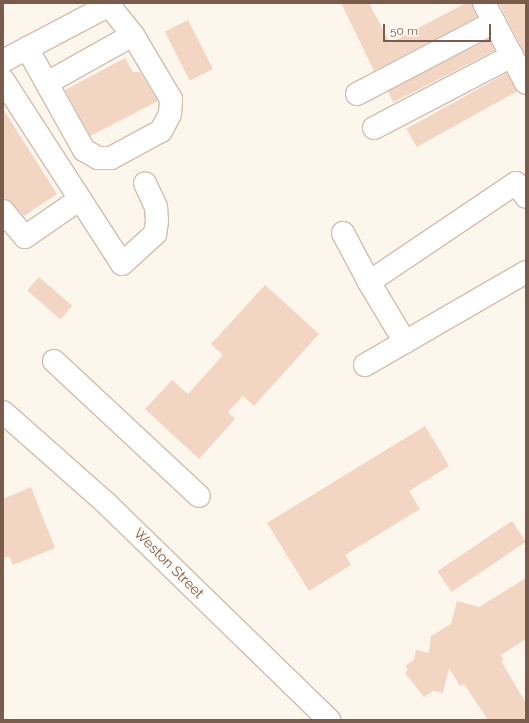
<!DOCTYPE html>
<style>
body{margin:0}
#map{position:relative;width:529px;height:723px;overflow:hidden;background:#fdf6ec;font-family:Raleway,sans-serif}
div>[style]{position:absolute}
.building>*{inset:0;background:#f3d5c3;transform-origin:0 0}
.roads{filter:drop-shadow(1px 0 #d1beb0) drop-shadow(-1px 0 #d1beb0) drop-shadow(0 1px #d1beb0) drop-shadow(0 -1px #d1beb0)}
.minor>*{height:22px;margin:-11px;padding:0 11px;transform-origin:11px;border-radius:11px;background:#fff}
span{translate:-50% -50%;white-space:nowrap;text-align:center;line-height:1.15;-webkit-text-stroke:3.5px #fffaf3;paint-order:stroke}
.street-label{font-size:14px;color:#7a5c4d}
.frame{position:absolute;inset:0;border:4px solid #7a5c4d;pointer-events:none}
.scale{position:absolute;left:383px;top:24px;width:108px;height:18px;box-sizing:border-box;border:2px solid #7a5c4d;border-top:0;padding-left:5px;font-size:12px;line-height:14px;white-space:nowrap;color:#7a5c4d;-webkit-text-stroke:3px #fffaf3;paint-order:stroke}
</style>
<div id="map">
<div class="building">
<div style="clip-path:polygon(341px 3px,369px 3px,390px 43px,466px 3px,472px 3px,477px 17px,374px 71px)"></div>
<div style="clip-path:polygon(499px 3px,526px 3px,526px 56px,509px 23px)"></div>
<div style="left:188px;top:20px;width:55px;height:26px;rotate:63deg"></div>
<div style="left:489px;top:39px;width:13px;height:114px;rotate:63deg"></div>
<div style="clip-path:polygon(125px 58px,133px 72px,140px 72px,158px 101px,90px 136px,65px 90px)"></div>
<div style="left:507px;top:73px;width:21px;height:115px;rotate:61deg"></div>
<div style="clip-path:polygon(3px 109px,57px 194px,24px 216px,12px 203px,3px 197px)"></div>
<div style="left:39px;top:277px;width:44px;height:18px;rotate:41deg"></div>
<div style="clip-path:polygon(265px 285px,319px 334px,254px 406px,243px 396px,228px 412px,235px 419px,199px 459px,145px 409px,172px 380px,188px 394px,223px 355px,211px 344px)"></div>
<div style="clip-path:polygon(425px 426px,449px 466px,409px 491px,420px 509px,345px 555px,351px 565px,309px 591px,267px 523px)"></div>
<div style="clip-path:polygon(31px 487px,55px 548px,13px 565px,9px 556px,3px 559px,3px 499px)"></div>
<div style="left:512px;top:521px;width:25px;height:90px;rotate:56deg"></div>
<div style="clip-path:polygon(526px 578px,526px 639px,501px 655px,504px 660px,501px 661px,526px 703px,526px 720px,488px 720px,464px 684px,460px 686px,449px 668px,443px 693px,433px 691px,424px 697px,405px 673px,408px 670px,405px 666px,414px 660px,416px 650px,429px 653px,431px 636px,451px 624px,457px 601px,479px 607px)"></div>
</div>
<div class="roads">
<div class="minor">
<div style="left:484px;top:3px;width:90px;rotate:62.3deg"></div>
<div style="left:27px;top:48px;width:117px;rotate:60.8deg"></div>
<div style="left:84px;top:150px;width:16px;rotate:30deg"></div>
<div style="left:98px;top:158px;width:13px"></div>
<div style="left:111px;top:158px;width:57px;rotate:-28.4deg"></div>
<div style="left:161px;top:131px;width:19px;rotate:-62deg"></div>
<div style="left:170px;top:114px;width:15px;rotate:-86deg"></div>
<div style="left:171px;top:99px;width:74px;rotate:-120.7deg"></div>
<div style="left:133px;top:35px;width:41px;rotate:-129.1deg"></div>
<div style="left:3px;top:61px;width:124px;rotate:-27.8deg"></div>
<div style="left:3px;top:80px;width:219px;rotate:57.1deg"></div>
<div style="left:122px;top:264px;width:45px;rotate:-42.3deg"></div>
<div style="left:155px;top:234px;width:13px;rotate:-81deg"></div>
<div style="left:157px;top:221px;width:14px;rotate:-94deg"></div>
<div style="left:156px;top:207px;width:26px;rotate:-115deg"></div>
<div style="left:47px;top:83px;width:98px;rotate:-29.2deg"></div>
<div style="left:357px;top:94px;width:155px;rotate:-27.7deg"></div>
<div style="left:374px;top:128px;width:156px;rotate:-27.6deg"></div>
<div style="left:3px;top:211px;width:34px;rotate:50deg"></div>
<div style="left:25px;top:237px;width:67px;rotate:-34.6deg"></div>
<div style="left:343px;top:233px;width:55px;rotate:62deg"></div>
<div style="left:405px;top:342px;width:70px;rotate:-121deg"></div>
<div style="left:369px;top:282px;width:177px;rotate:-34deg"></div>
<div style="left:516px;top:183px;width:17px;rotate:54deg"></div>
<div style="left:54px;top:361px;width:198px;rotate:43deg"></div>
<div style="left:365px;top:365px;width:186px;rotate:-30deg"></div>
<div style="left:3px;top:412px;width:139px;rotate:41.5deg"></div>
<div style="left:107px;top:504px;width:310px;rotate:44.2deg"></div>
</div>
</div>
<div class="street-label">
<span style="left:169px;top:563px;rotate:45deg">Weston Street</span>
</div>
<div class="frame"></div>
<div class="scale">50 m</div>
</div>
